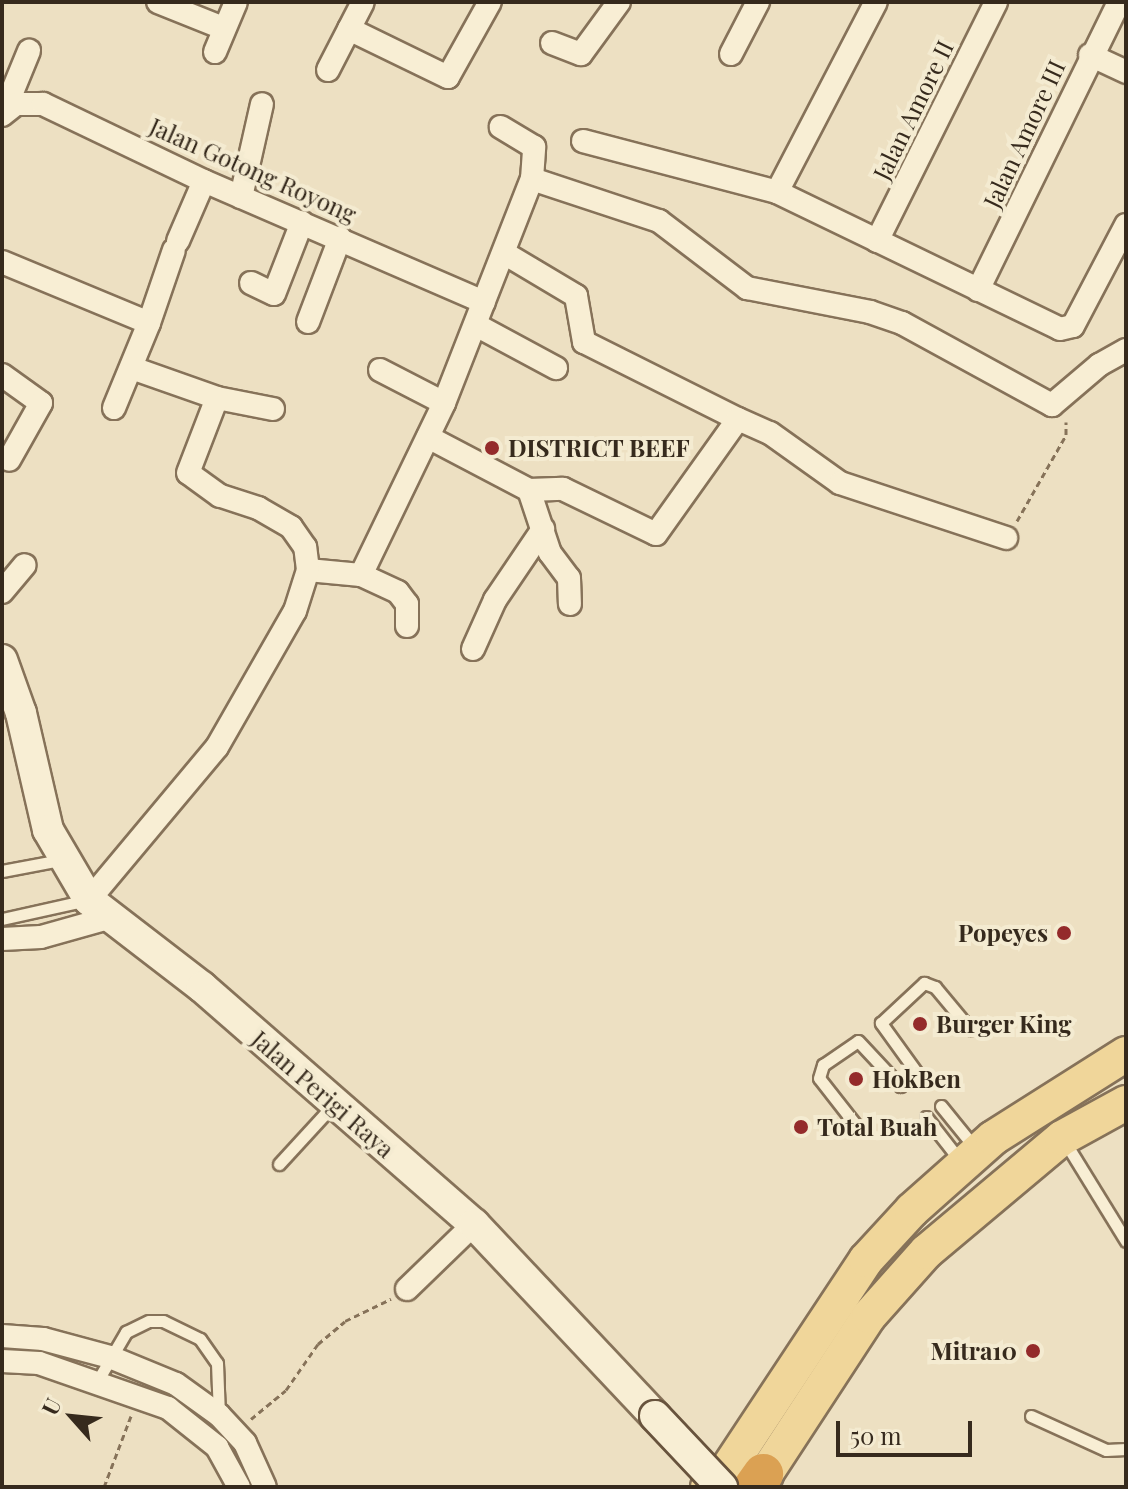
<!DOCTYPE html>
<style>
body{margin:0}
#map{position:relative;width:1128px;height:1489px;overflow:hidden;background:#ede0c2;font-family:"Playfair Display",serif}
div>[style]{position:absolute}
.path>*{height:3px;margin-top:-1.5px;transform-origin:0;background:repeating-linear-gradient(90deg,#867259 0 6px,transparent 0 10px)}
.roads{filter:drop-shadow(2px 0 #867259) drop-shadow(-2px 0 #867259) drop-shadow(0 2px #867259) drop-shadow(0 -2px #867259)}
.lane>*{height:11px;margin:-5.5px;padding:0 5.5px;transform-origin:5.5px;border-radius:5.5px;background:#f8eed4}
.street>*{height:22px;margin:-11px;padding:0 11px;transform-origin:11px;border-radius:11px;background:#f8eed4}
.secondary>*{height:30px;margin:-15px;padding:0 15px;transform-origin:15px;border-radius:15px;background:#f8eed4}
.primary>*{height:34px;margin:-17px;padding:0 17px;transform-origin:17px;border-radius:17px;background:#f0d69a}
.highway>*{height:40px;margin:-20px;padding:0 20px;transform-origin:20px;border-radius:20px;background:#dba153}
.bridges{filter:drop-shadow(2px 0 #68533d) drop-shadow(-2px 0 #68533d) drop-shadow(0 2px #68533d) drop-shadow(0 -2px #68533d)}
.secondary-bridge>*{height:30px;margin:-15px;padding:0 15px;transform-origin:15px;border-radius:15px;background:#f8eed4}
.dots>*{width:22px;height:22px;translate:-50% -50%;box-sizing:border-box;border:4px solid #f4ebd1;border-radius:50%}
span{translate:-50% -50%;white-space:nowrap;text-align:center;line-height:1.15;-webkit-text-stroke:8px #f4ebd1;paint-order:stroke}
.street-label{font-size:24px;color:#362a1d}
.poi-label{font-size:24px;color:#362a1d;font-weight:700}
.left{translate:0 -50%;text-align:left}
.right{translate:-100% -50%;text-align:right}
.frame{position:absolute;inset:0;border:4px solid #362a1d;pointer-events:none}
.north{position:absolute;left:32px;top:1377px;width:80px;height:80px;-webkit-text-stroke:6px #f4ebd1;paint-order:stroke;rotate:297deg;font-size:22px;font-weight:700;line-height:32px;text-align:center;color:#362a1d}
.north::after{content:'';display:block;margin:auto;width:28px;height:36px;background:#362a1d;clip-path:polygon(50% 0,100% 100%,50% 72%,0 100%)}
.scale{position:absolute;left:836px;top:1421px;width:136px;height:36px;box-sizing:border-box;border:4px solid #362a1d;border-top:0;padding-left:10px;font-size:24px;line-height:28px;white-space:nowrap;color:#362a1d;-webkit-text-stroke:6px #f4ebd1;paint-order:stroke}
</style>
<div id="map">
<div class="path">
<div style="left:1017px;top:521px;width:99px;rotate:-60.3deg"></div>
<div style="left:1066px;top:435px;width:13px;rotate:-90deg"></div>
<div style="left:251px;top:1419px;width:45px;rotate:-39.6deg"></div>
<div style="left:286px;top:1390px;width:56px;rotate:-55.2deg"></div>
<div style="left:318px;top:1344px;width:35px;rotate:-40deg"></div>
<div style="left:345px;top:1321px;width:51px;rotate:-25.6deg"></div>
<div style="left:104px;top:1487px;width:76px;rotate:-69.2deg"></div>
</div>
<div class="roads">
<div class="lane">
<div style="left:2px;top:871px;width:60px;rotate:-10.6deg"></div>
<div style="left:2px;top:919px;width:87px;rotate:-12.6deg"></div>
<div style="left:917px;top:1073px;width:62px;rotate:-125.8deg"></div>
<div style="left:881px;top:1023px;width:59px;rotate:-42.9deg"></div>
<div style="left:924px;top:983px;width:12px;rotate:20deg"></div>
<div style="left:935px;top:987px;width:55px;rotate:50.2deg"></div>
<div style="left:941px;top:1106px;width:55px;rotate:50.9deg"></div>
<div style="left:926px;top:1117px;width:57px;rotate:52.1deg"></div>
<div style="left:855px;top:1124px;width:58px;rotate:-128deg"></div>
<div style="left:819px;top:1078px;width:14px;rotate:-73deg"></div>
<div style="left:823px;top:1065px;width:42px;rotate:-34.4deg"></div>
<div style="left:858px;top:1041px;width:62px;rotate:47deg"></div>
<div style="left:1065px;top:1142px;width:116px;rotate:58.4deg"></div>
<div style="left:279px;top:1164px;width:80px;rotate:-47.5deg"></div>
<div style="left:98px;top:1380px;width:56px;rotate:-59.7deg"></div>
<div style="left:126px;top:1332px;width:25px;rotate:-26deg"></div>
<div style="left:149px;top:1321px;width:14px"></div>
<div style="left:163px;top:1321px;width:41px;rotate:25.9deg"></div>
<div style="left:200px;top:1339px;width:29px;rotate:55deg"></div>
<div style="left:217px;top:1363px;width:52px;rotate:87.8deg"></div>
<div style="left:1031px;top:1416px;width:82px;rotate:24.4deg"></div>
<div style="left:1106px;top:1450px;width:20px;rotate:-3deg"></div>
</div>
<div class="street">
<div style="left:158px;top:2px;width:70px;rotate:21.8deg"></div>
<div style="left:349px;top:29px;width:110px;rotate:25.9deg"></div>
<div style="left:448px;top:77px;width:86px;rotate:-60.8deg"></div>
<div style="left:552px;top:43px;width:31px;rotate:21deg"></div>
<div style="left:581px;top:54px;width:64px;rotate:-53.8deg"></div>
<div style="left:215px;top:52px;width:54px;rotate:-67.2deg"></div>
<div style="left:731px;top:54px;width:59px;rotate:-62.6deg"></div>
<div style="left:1090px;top:55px;width:40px;rotate:25deg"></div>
<div style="left:328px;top:70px;width:76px;rotate:-62.8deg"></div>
<div style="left:2px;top:105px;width:4px;rotate:27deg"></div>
<div style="left:6px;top:107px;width:61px;rotate:-67.7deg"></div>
<div style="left:2px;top:115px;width:18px;rotate:-38deg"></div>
<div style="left:16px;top:104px;width:27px"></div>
<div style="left:43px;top:104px;width:178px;rotate:25.6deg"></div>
<div style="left:204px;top:181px;width:305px;rotate:23.4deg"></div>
<div style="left:583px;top:141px;width:201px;rotate:14.7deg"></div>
<div style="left:777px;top:192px;width:314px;rotate:25.8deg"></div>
<div style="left:1060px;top:329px;width:13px;rotate:-13deg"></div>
<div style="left:1073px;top:326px;width:114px;rotate:-62.3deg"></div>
<div style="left:532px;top:179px;width:134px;rotate:18.3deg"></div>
<div style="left:659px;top:221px;width:111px;rotate:37.3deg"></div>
<div style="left:747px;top:288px;width:125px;rotate:11deg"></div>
<div style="left:870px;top:312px;width:34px;rotate:19deg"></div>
<div style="left:902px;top:323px;width:171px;rotate:28.7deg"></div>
<div style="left:1052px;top:405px;width:62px;rotate:-40.4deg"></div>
<div style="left:1099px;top:365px;width:31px;rotate:-29deg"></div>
<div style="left:777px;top:192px;width:214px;rotate:-62.5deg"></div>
<div style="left:241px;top:197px;width:95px;rotate:-77.3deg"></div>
<div style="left:178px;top:241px;width:65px;rotate:-66.6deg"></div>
<div style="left:877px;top:241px;width:267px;rotate:-63.5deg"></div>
<div style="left:504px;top:253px;width:84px;rotate:30.8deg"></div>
<div style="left:576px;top:296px;width:47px;rotate:80.1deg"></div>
<div style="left:584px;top:342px;width:172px;rotate:26.6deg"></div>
<div style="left:2px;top:262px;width:159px;rotate:22.5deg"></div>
<div style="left:149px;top:323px;width:92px;rotate:112.4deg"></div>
<div style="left:251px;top:283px;width:25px;rotate:26deg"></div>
<div style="left:274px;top:294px;width:77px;rotate:-68.7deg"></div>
<div style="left:978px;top:290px;width:321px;rotate:-63.9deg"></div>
<div style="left:308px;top:322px;width:90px;rotate:-69.1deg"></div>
<div style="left:149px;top:323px;width:77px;rotate:-71.1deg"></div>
<div style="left:476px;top:325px;width:91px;rotate:28.3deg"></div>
<div style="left:132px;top:368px;width:90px;rotate:19.4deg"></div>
<div style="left:217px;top:398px;width:57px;rotate:11.1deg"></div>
<div style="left:380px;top:370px;width:72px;rotate:27.3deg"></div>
<div style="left:2px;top:375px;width:48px;rotate:35.7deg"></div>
<div style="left:41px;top:403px;width:65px;rotate:119.3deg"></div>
<div style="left:428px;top:437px;width:114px;rotate:27.7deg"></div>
<div style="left:529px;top:490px;width:66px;rotate:71.6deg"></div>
<div style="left:550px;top:553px;width:31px;rotate:53deg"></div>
<div style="left:569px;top:578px;width:26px;rotate:88deg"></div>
<div style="left:529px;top:490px;width:34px;rotate:-2deg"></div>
<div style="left:563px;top:489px;width:103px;rotate:25.8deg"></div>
<div style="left:656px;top:534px;width:141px;rotate:-54.5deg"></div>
<div style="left:738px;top:419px;width:35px;rotate:24deg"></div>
<div style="left:770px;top:433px;width:86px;rotate:35.5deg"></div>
<div style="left:840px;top:483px;width:175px;rotate:18.3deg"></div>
<div style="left:308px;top:570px;width:53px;rotate:5.4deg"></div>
<div style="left:2px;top:592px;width:35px;rotate:-50deg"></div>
<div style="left:407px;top:626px;width:22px;rotate:-90deg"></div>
<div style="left:407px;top:604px;width:15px;rotate:-127deg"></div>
<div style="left:398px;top:592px;width:41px;rotate:-155.3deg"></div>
<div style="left:361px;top:575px;width:191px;rotate:-64.2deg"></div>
<div style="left:444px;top:403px;width:241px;rotate:-68.6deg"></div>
<div style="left:532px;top:179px;width:32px;rotate:-86deg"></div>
<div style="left:534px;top:147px;width:39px;rotate:-149deg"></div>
<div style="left:473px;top:649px;width:54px;rotate:-65.8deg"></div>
<div style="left:495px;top:600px;width:86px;rotate:-55.9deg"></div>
<div style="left:89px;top:900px;width:199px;rotate:-50.1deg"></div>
<div style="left:217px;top:747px;width:157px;rotate:-60.2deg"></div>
<div style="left:295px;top:611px;width:43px;rotate:-72.4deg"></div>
<div style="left:308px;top:570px;width:23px;rotate:-97deg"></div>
<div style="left:305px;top:547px;width:24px;rotate:-125deg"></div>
<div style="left:291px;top:527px;width:38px;rotate:-150deg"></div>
<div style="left:258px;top:508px;width:40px;rotate:-162deg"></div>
<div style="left:220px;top:496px;width:39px;rotate:-144deg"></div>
<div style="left:188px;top:473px;width:80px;rotate:-68.9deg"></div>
<div style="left:2px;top:939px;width:39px;rotate:-3deg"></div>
<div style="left:41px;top:937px;width:74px;rotate:-15.7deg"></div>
<div style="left:407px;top:1289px;width:93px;rotate:-44.1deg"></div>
<div style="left:2px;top:1336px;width:41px;rotate:4.2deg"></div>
<div style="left:43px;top:1339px;width:69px;rotate:15deg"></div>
<div style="left:110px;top:1357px;width:71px;rotate:22.2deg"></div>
<div style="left:176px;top:1384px;width:53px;rotate:35.8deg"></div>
<div style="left:219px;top:1415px;width:38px;rotate:47deg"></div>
<div style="left:245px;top:1443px;width:48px;rotate:65.6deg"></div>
<div style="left:2px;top:1361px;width:37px;rotate:3deg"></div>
<div style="left:39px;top:1363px;width:137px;rotate:19.2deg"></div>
<div style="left:168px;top:1408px;width:63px;rotate:38.5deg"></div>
<div style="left:217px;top:1447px;width:46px;rotate:61.2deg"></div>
</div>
<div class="secondary">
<div style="left:2px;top:660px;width:56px;rotate:70.3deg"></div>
<div style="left:21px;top:713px;width:120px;rotate:77deg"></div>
<div style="left:48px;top:830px;width:81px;rotate:59.6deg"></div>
<div style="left:89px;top:900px;width:143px;rotate:37.6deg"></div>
<div style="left:202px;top:987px;width:361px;rotate:41.1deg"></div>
<div style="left:474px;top:1224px;width:264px;rotate:46.7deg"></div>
</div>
<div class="primary">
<div style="left:708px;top:1487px;width:25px;rotate:-42deg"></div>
<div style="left:727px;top:1470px;width:252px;rotate:-56.5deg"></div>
<div style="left:866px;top:1260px;width:68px;rotate:-47.4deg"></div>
<div style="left:912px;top:1210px;width:108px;rotate:-41.6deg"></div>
<div style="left:993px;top:1138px;width:157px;rotate:-32.3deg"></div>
<div style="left:757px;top:1487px;width:204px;rotate:-56.8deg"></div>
<div style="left:869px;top:1316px;width:86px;rotate:-48.3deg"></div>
<div style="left:926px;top:1252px;width:177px;rotate:-40deg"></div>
<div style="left:1062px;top:1138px;width:73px;rotate:-28.7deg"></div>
</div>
<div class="highway">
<div style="left:754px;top:1487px;width:16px;rotate:-55deg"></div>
</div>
</div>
<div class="bridges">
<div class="secondary-bridge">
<div style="left:655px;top:1416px;width:98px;rotate:46.7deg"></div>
</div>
</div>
<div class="dots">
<div style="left:492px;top:448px;background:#942b2b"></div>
<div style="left:1064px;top:933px;background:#942b2b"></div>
<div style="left:920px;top:1024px;background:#942b2b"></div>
<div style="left:856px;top:1079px;background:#942b2b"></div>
<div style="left:801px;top:1127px;background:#942b2b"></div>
<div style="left:1033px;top:1351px;background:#942b2b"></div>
</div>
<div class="street-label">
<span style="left:913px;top:110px;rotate:-64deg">Jalan Amore II</span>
<span style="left:1024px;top:134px;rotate:-65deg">Jalan Amore III</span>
<span style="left:253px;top:170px;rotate:24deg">Jalan Gotong Royong</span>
<span style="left:323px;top:1094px;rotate:41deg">Jalan Perigi Raya</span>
</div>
<div class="poi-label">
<span class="left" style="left:508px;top:448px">DISTRICT BEEF</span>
<span class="right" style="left:1048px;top:933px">Popeyes</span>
<span class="left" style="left:936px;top:1024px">Burger King</span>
<span class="left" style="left:872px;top:1079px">HokBen</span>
<span class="left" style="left:817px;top:1127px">Total Buah</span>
<span class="right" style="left:1017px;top:1351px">Mitra10</span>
</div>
<div class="frame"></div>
<div class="north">U</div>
<div class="scale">50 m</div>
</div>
